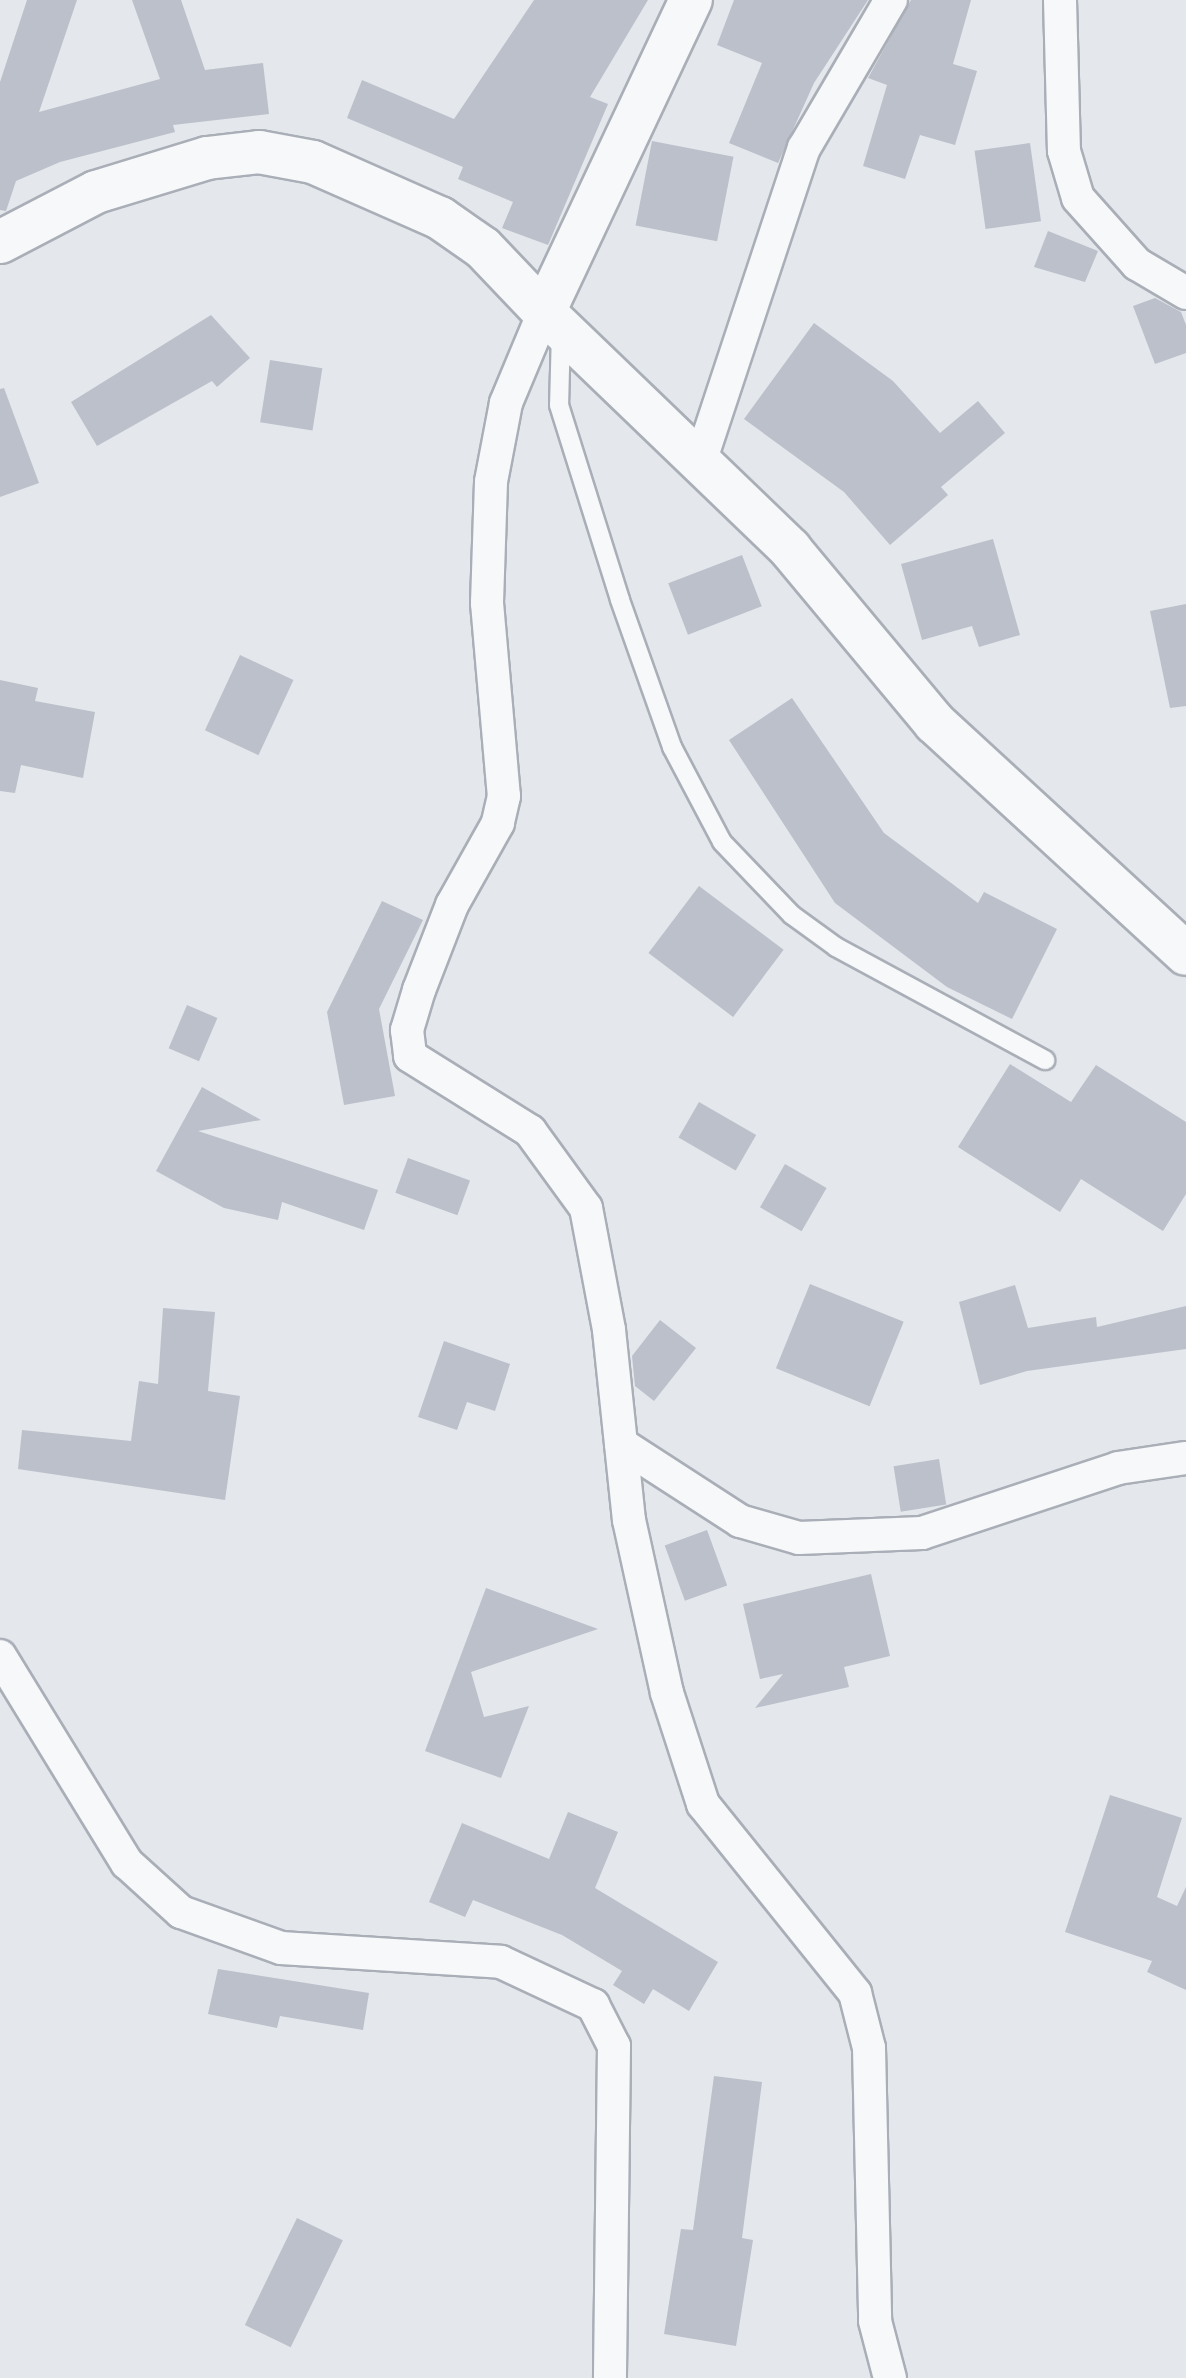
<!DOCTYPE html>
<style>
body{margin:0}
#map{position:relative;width:1186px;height:2378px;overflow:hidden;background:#e4e7ec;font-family:Rubik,sans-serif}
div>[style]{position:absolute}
.building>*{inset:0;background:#bbc0ca;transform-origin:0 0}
.roads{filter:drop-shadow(2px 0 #a9aeb7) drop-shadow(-2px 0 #a9aeb7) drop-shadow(0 2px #a9aeb7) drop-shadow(0 -2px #a9aeb7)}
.service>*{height:18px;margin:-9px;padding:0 9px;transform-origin:9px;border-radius:9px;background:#f7f8fa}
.minor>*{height:32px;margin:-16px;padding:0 16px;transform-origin:16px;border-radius:16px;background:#f7f8fa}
.tertiary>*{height:42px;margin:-21px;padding:0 21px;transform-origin:21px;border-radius:21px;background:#f7f8fa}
span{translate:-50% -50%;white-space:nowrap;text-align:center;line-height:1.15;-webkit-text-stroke:9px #f4f6f9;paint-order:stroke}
</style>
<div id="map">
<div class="building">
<div style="clip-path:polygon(27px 0,77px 0,39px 112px,160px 79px,132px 0,181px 0,205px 70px,263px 63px,269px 114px,173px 125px,175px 132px,60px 162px,16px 181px,6px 211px,0 210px,0 82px)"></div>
<div style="clip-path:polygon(534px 0,648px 0,590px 97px,608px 104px,548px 245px,502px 228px,513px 202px,458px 179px,463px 167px,347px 118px,362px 80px,454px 119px)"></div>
<div style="clip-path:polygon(734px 0,868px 0,814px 83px,778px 163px,729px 143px,762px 63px,717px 45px)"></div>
<div style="clip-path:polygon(911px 0,971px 0,953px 64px,977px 71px,955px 145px,920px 135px,905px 179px,863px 166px,887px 85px,868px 78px)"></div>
<div style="left:652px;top:141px;width:83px;height:86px;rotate:11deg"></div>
<div style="left:1030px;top:143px;width:79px;height:56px;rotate:82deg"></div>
<div style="clip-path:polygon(1048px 231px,1098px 251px,1085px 282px,1034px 267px)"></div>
<div style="clip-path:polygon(1155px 298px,1181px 312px,1186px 325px,1186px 353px,1155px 364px,1133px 306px)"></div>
<div style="clip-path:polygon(211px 315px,250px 358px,217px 387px,212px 381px,97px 446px,71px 402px)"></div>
<div style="clip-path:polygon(814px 323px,893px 381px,940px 433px,978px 401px,1005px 433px,941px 487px,948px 495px,890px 545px,844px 492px,744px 419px)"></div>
<div style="left:270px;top:360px;width:53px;height:63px;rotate:9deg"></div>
<div style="clip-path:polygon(4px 388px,39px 483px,0 497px,0 389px)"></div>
<div style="clip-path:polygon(993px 539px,1020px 635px,979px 647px,972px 626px,922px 640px,901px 564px)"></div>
<div style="left:742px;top:555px;width:55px;height:79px;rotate:69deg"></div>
<div style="clip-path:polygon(1186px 604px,1186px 706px,1170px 708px,1150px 611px)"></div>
<div style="left:240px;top:655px;width:59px;height:83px;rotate:25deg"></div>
<div style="clip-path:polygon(0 680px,38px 688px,35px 701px,95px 712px,83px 778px,21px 765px,15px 793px,0 791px)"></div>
<div style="clip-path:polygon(792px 698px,884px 833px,978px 903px,984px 892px,1057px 929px,1012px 1019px,947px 987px,835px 903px,729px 740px)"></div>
<div style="left:699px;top:886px;width:106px;height:84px;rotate:37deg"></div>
<div style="clip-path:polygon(382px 901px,423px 920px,379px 1009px,395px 1096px,344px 1105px,327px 1012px)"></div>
<div style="left:187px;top:1005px;width:33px;height:47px;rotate:23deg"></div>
<div style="clip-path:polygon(1010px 1064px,1071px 1102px,1096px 1065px,1186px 1122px,1186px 1194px,1163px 1231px,1081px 1179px,1060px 1212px,958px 1147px)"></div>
<div style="clip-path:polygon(202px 1087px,261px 1120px,198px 1131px,378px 1190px,364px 1230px,282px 1202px,278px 1220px,224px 1208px,156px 1171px)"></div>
<div style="left:699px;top:1102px;width:66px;height:41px;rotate:30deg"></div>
<div style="left:408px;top:1158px;width:66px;height:37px;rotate:20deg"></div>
<div style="left:785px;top:1164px;width:48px;height:50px;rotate:30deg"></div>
<div style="left:810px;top:1284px;width:101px;height:91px;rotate:22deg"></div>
<div style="clip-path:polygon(1015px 1285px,1028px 1328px,1096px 1317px,1097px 1327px,1186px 1306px,1186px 1349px,1027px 1371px,980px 1385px,959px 1302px)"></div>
<div style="clip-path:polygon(163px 1308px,215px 1312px,208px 1391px,240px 1396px,225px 1500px,18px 1469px,22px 1430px,131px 1441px,139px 1381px,158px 1384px)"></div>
<div style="clip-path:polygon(660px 1320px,696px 1348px,654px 1401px,635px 1386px,632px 1356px)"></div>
<div style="clip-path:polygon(444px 1341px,510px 1364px,495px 1411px,467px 1402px,457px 1430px,418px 1417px)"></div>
<div style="left:939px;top:1459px;width:46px;height:46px;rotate:81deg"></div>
<div style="left:707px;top:1530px;width:59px;height:45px;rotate:70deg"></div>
<div style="clip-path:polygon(871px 1574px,890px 1656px,844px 1667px,849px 1687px,755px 1708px,783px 1674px,760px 1679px,743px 1604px)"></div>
<div style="clip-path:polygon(486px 1588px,598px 1629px,471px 1672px,484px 1717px,529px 1706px,501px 1778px,425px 1751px)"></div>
<div style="clip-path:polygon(1110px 1795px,1182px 1818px,1157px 1897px,1177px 1906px,1186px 1887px,1186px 1990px,1147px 1972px,1152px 1961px,1065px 1932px)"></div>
<div style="clip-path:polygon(568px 1812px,618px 1832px,595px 1888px,718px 1962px,689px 2011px,653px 1989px,644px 2004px,613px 1985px,622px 1971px,562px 1935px,473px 1900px,465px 1917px,429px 1902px,462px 1823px,549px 1859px)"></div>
<div style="clip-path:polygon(218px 1969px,369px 1993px,363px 2030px,280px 2016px,277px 2028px,208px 2014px)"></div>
<div style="clip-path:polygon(714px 2076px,762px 2082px,742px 2238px,753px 2240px,736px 2346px,664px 2334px,681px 2229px,693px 2230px)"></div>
<div style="left:297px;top:2218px;width:51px;height:119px;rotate:26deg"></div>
</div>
<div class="roads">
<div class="service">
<div style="left:561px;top:331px;width:74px;rotate:91.5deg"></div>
<div style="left:559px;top:405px;width:204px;rotate:72.6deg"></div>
<div style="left:620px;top:600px;width:156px;rotate:70.5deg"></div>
<div style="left:672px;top:747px;width:107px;rotate:62.2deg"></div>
<div style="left:722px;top:842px;width:101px;rotate:46.2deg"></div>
<div style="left:792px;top:915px;width:54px;rotate:36deg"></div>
<div style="left:836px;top:947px;width:238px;rotate:28.4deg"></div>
</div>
<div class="minor">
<div style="left:1060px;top:0;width:151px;rotate:88.5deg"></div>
<div style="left:1064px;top:151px;width:49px;rotate:73.4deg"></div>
<div style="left:1078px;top:198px;width:89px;rotate:48.2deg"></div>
<div style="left:1137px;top:264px;width:57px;rotate:30.6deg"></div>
<div style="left:544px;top:312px;width:99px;rotate:112.7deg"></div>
<div style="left:506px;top:403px;width:80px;rotate:100.8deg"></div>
<div style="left:491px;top:482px;width:121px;rotate:91.9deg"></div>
<div style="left:487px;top:603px;width:194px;rotate:85deg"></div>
<div style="left:504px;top:796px;width:28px;rotate:103deg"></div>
<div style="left:498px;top:823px;width:94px;rotate:119.3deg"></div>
<div style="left:452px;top:905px;width:91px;rotate:111.2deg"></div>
<div style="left:419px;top:990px;width:42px;rotate:106.7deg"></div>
<div style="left:407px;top:1030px;width:26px;rotate:83deg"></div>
<div style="left:410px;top:1056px;width:142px;rotate:32deg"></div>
<div style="left:530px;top:1131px;width:95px;rotate:54deg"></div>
<div style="left:586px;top:1208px;width:124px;rotate:79.3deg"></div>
<div style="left:609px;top:1330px;width:191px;rotate:84deg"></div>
<div style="left:629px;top:1520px;width:177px;rotate:77.6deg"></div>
<div style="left:667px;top:1693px;width:117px;rotate:72deg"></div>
<div style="left:703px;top:1804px;width:243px;rotate:51.2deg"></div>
<div style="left:855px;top:1993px;width:57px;rotate:75.7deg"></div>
<div style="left:869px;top:2048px;width:273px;rotate:88.7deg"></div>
<div style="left:875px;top:2321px;width:59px;rotate:75.3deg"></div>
<div style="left:700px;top:462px;width:331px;rotate:-71.7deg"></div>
<div style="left:804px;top:148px;width:172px;rotate:-59.6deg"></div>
<div style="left:621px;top:1444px;width:142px;rotate:32.9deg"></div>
<div style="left:740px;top:1521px;width:61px;rotate:16.1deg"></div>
<div style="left:799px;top:1538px;width:123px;rotate:-2.3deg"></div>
<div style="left:922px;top:1533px;width:206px;rotate:-18.3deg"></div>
<div style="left:1118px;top:1468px;width:69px;rotate:-8.4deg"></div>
<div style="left:0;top:1656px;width:243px;rotate:58.5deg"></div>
<div style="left:127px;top:1863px;width:73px;rotate:42.2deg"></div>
<div style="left:181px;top:1912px;width:106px;rotate:19.8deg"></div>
<div style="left:281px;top:1948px;width:220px;rotate:3.6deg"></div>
<div style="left:501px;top:1962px;width:102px;rotate:25.1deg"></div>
<div style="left:593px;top:2005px;width:46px;rotate:62.9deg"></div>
<div style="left:614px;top:2046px;width:332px;rotate:90.7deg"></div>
</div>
<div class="tertiary">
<div style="left:0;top:242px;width:108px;rotate:-27.5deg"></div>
<div style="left:96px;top:192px;width:116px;rotate:-17deg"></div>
<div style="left:207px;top:158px;width:52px;rotate:-6.6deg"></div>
<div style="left:259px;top:152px;width:55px;rotate:10.5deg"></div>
<div style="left:313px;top:162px;width:139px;rotate:23.8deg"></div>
<div style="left:440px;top:218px;width:52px;rotate:34.9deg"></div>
<div style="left:483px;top:248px;width:88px;rotate:46.4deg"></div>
<div style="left:544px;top:312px;width:345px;rotate:-64.8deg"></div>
<div style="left:544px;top:312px;width:342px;rotate:43.9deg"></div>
<div style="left:790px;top:549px;width:226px;rotate:50.2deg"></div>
<div style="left:935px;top:723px;width:341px;rotate:42.6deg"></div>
</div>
</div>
</div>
